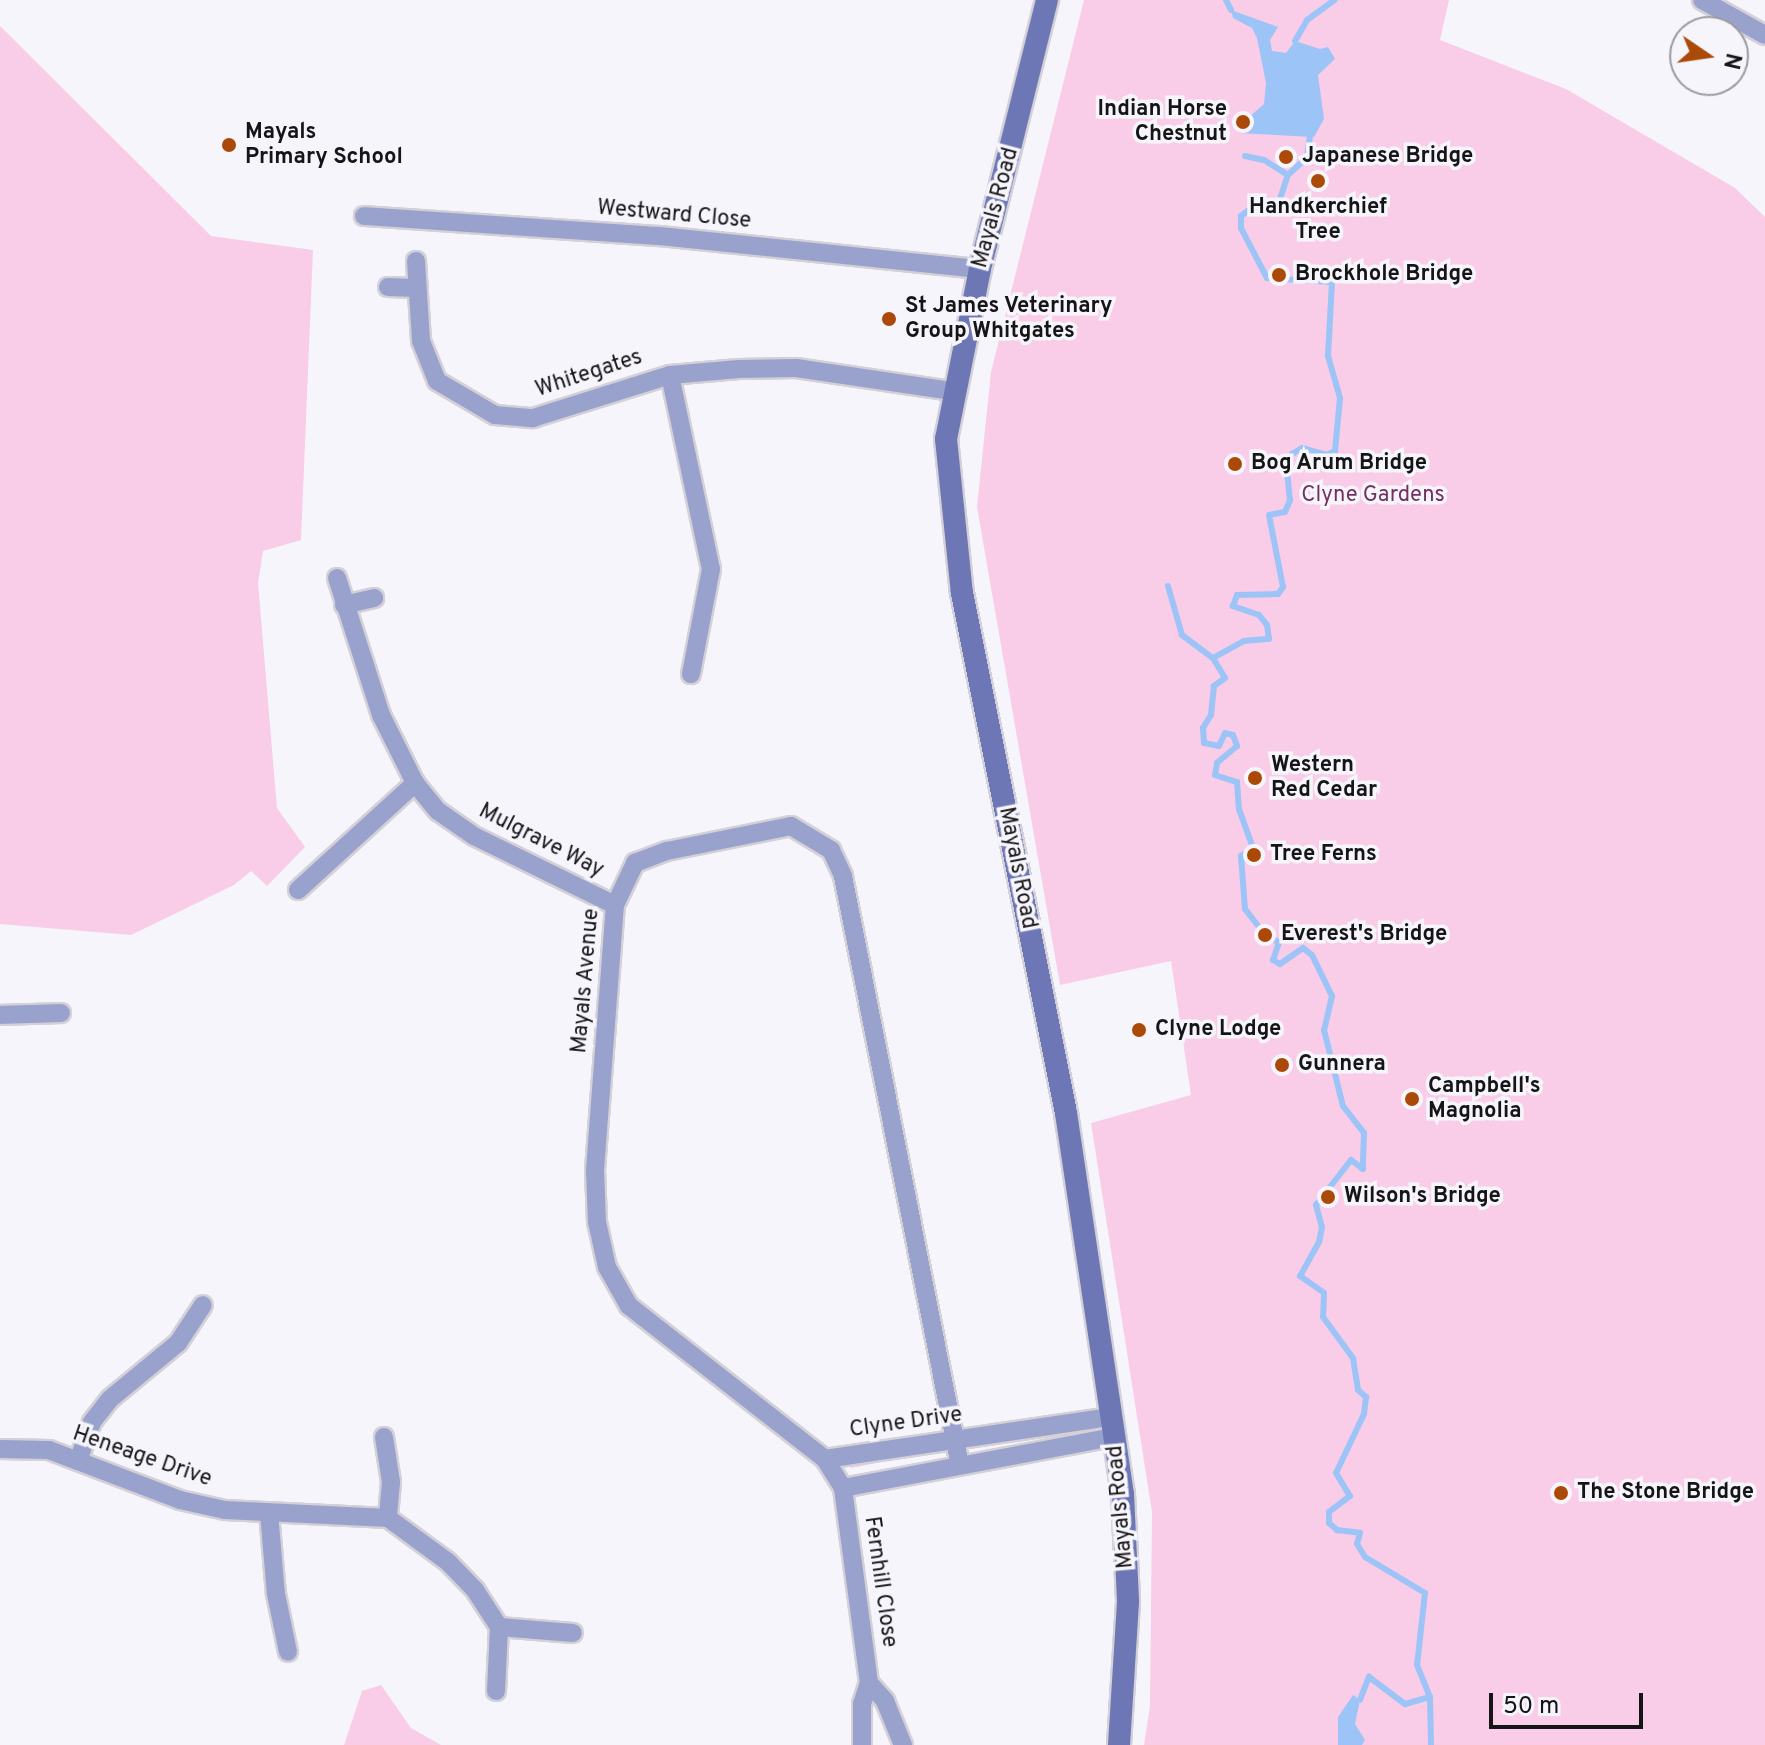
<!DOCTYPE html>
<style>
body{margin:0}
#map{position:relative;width:1765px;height:1745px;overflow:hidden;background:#f7f5fc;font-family:Overpass,sans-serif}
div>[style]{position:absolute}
.green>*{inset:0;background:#f9cce7}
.water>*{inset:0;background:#9dc4f7}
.stream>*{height:6px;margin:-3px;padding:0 3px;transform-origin:3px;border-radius:3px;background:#9dc4f7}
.roads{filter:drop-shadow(2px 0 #d3d1d7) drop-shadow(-2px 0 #d3d1d7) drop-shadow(0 2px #d3d1d7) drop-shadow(0 -2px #d3d1d7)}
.minor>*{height:18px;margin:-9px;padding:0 9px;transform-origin:9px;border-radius:9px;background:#99a1cd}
.secondary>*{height:22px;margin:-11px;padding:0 11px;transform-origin:11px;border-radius:11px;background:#6d77b6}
.dots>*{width:22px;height:22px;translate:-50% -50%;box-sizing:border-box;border:4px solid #f7f5fc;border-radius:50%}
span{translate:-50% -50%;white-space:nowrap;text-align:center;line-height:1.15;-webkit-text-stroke:7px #f7f5fc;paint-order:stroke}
.poi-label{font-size:22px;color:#151416;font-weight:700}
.right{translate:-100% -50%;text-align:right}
.left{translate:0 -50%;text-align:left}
.street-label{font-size:22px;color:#151416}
.park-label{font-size:22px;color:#75305f}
.north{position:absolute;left:1669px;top:16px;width:80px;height:80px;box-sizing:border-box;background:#f7f5fc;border:2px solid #9d9ba0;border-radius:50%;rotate:103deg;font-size:22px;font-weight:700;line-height:32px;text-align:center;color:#151416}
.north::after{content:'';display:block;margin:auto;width:28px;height:36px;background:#ab4909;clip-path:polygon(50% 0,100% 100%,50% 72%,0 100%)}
.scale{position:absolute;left:1489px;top:1693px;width:154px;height:36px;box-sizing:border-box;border:4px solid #151416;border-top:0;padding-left:10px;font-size:24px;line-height:28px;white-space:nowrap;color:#151416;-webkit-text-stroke:6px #f7f5fc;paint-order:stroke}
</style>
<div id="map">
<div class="green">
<div style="clip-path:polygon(1084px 0,1449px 0,1440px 40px,1566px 89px,1735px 188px,1765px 217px,1765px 1745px,1144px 1745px,1150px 1706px,1152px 1512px,1091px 1123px,1191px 1095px,1171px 961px,1060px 985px,977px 507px,991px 372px)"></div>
<div style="clip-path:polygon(0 26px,211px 236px,313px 250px,301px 540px,263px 551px,258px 583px,277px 808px,305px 847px,267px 886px,251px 871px,234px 885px,131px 935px,0 924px)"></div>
<div style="clip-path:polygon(941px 1450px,851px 1468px,851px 1465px)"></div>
<div style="clip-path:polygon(381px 1685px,411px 1728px,441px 1745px,344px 1745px,362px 1691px)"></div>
</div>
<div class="water">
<div style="clip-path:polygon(1231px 10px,1278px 27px,1270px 40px,1272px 51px,1286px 53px,1295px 41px,1320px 49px,1328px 47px,1335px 59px,1318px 75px,1324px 119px,1314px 137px,1239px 133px,1240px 125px,1264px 104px,1266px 83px,1257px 38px,1252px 28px,1233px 18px)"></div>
<div style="clip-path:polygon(1353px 1695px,1360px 1700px,1355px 1724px,1365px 1740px,1362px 1745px,1338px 1745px,1338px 1717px)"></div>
</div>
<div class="stream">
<div style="left:1226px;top:0;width:11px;rotate:63deg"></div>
<div style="left:1295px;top:41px;width:24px;rotate:-60deg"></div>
<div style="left:1307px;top:20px;width:34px;rotate:-36deg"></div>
<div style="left:1245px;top:156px;width:19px;rotate:12deg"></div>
<div style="left:1264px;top:160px;width:28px;rotate:32deg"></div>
<div style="left:1288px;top:175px;width:26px;rotate:-43deg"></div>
<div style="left:1307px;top:157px;width:21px;rotate:-82deg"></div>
<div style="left:1168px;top:586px;width:51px;rotate:74.1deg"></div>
<div style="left:1182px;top:635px;width:39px;rotate:37deg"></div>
<div style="left:1213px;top:658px;width:35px;rotate:-29deg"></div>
<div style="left:1244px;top:641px;width:25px;rotate:-5deg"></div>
<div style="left:1269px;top:639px;width:14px;rotate:-98deg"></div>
<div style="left:1267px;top:625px;width:13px;rotate:-129deg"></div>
<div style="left:1259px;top:615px;width:28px;rotate:-161deg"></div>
<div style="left:1233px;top:606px;width:12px;rotate:-70deg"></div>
<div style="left:1237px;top:595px;width:41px;rotate:-1.4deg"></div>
<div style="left:1278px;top:594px;width:9px;rotate:-54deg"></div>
<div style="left:1283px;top:587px;width:73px;rotate:-101deg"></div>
<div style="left:1269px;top:515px;width:16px;rotate:-11deg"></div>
<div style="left:1285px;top:512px;width:13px;rotate:-67deg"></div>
<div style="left:1290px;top:500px;width:36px;rotate:-96deg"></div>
<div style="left:1286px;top:464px;width:12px;rotate:-59deg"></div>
<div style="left:1292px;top:454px;width:12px;rotate:-31deg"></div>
<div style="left:1302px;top:448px;width:25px;rotate:16deg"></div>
<div style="left:1326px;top:455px;width:10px;rotate:-24deg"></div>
<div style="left:1335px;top:451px;width:53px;rotate:-84.6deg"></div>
<div style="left:1340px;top:398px;width:44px;rotate:-105.9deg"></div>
<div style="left:1328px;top:356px;width:74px;rotate:-86.9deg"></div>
<div style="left:1332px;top:282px;width:65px;rotate:-176.5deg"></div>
<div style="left:1267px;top:278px;width:56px;rotate:-117.5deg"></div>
<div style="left:1241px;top:228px;width:12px;rotate:-90deg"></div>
<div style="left:1241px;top:216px;width:10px;rotate:-37deg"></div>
<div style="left:1249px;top:210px;width:31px;rotate:-15deg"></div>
<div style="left:1279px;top:202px;width:28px;rotate:-72deg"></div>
<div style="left:1213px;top:658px;width:23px;rotate:59deg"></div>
<div style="left:1225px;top:678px;width:14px;rotate:144deg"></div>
<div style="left:1214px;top:686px;width:29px;rotate:96deg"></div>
<div style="left:1211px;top:715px;width:15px;rotate:122deg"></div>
<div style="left:1203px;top:728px;width:15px;rotate:86deg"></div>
<div style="left:1204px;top:743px;width:15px;rotate:11deg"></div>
<div style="left:1219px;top:746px;width:14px;rotate:-65deg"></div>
<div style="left:1225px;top:733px;width:8px;rotate:14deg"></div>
<div style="left:1233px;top:735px;width:12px;rotate:70deg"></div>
<div style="left:1237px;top:746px;width:26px;rotate:140deg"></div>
<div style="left:1217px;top:763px;width:12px;rotate:99deg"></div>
<div style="left:1215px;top:775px;width:23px;rotate:18deg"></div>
<div style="left:1237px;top:782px;width:27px;rotate:86deg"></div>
<div style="left:1239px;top:809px;width:41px;rotate:70.3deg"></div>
<div style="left:1253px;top:848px;width:14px;rotate:146deg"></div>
<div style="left:1241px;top:856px;width:53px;rotate:85.7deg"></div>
<div style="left:1245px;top:909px;width:33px;rotate:52deg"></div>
<div style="left:1265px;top:935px;width:16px;rotate:27deg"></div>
<div style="left:1279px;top:942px;width:19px;rotate:108deg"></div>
<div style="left:1273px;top:960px;width:8px;rotate:30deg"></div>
<div style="left:1280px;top:964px;width:28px;rotate:-35deg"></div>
<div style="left:1303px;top:948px;width:11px;rotate:38deg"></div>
<div style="left:1312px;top:955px;width:46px;rotate:64deg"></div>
<div style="left:1332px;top:996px;width:35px;rotate:103deg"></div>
<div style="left:1324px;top:1030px;width:78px;rotate:76deg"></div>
<div style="left:1343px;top:1106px;width:34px;rotate:52deg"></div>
<div style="left:1364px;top:1133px;width:36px;rotate:92deg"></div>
<div style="left:1363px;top:1169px;width:15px;rotate:-143deg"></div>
<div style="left:1351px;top:1160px;width:57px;rotate:127.9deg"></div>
<div style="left:1316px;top:1205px;width:23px;rotate:75deg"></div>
<div style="left:1322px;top:1227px;width:15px;rotate:101deg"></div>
<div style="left:1319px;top:1242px;width:39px;rotate:119deg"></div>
<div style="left:1300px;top:1276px;width:29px;rotate:35deg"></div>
<div style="left:1324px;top:1293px;width:24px;rotate:92deg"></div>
<div style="left:1323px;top:1317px;width:51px;rotate:53.8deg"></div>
<div style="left:1353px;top:1358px;width:32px;rotate:81deg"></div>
<div style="left:1358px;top:1390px;width:11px;rotate:41deg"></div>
<div style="left:1366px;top:1397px;width:17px;rotate:97deg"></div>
<div style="left:1364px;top:1414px;width:65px;rotate:115.4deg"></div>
<div style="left:1336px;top:1473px;width:27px;rotate:59deg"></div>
<div style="left:1350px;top:1496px;width:26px;rotate:143deg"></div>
<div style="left:1329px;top:1512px;width:11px;rotate:90deg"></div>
<div style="left:1329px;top:1523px;width:11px;rotate:41deg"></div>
<div style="left:1337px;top:1530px;width:23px;rotate:7deg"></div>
<div style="left:1360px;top:1533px;width:11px;rotate:105deg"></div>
<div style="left:1357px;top:1544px;width:15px;rotate:58deg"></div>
<div style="left:1365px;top:1557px;width:70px;rotate:31deg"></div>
<div style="left:1425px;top:1593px;width:72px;rotate:96.3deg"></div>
<div style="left:1417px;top:1665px;width:35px;rotate:68deg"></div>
<div style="left:1430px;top:1697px;width:48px;rotate:88.8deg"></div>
<div style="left:1360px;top:1700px;width:25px;rotate:-69deg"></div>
<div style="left:1369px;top:1677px;width:45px;rotate:36.9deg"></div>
<div style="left:1405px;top:1704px;width:26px;rotate:-16deg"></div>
</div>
<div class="roads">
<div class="minor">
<div style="left:1702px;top:0;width:72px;rotate:29.1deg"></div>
<div style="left:364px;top:216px;width:296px;rotate:3.9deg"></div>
<div style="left:659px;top:236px;width:323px;rotate:5.9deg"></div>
<div style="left:416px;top:261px;width:80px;rotate:86.4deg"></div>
<div style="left:421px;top:341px;width:43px;rotate:68.2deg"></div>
<div style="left:437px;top:381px;width:67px;rotate:30.4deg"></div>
<div style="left:495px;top:415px;width:38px;rotate:5deg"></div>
<div style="left:533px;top:418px;width:144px;rotate:-17.4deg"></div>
<div style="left:670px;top:375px;width:69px;rotate:-5deg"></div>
<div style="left:739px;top:369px;width:57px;rotate:-1deg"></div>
<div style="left:796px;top:368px;width:158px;rotate:8.4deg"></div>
<div style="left:388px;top:287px;width:27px;rotate:2deg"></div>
<div style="left:670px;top:375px;width:198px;rotate:78.1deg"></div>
<div style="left:711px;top:569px;width:107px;rotate:100.8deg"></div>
<div style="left:337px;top:578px;width:144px;rotate:72.2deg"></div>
<div style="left:381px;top:715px;width:76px;rotate:63.4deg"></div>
<div style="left:415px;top:783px;width:36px;rotate:51deg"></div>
<div style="left:438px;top:811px;width:44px;rotate:34.8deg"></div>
<div style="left:474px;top:836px;width:157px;rotate:26.1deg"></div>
<div style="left:344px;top:605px;width:31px;rotate:-13deg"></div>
<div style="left:298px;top:890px;width:159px;rotate:-42.4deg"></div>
<div style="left:0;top:1015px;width:61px;rotate:-1.9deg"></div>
<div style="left:384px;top:1437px;width:46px;rotate:81.2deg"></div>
<div style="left:391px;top:1482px;width:36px;rotate:95deg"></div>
<div style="left:0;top:1449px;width:49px;rotate:1.2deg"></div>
<div style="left:49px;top:1450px;width:140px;rotate:20.9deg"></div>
<div style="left:180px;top:1500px;width:46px;rotate:12.5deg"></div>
<div style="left:225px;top:1510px;width:163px;rotate:2.8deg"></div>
<div style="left:388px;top:1518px;width:74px;rotate:36.3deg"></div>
<div style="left:448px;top:1562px;width:39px;rotate:46deg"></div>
<div style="left:475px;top:1590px;width:44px;rotate:57deg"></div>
<div style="left:499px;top:1627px;width:74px;rotate:4.6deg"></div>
<div style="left:825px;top:1459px;width:289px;rotate:-8.4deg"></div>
<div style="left:78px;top:1461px;width:41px;rotate:-70.3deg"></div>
<div style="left:92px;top:1422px;width:29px;rotate:-52deg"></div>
<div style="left:110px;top:1399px;width:88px;rotate:-39.5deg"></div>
<div style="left:178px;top:1343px;width:45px;rotate:-56.7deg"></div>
<div style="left:843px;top:1488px;width:276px;rotate:-10.7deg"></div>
<div style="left:269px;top:1513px;width:81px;rotate:85.1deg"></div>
<div style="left:276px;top:1594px;width:59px;rotate:78.3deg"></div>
<div style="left:869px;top:1683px;width:197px;rotate:-97.6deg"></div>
<div style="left:843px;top:1488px;width:34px;rotate:-122deg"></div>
<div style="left:825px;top:1459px;width:249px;rotate:-142deg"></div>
<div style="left:629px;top:1306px;width:45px;rotate:-119.4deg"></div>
<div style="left:607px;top:1267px;width:46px;rotate:-102.5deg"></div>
<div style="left:597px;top:1222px;width:52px;rotate:-92.2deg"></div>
<div style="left:595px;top:1170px;width:266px;rotate:-85.7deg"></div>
<div style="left:615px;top:905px;width:47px;rotate:-64.5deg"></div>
<div style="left:635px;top:863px;width:34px;rotate:-21deg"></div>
<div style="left:667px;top:851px;width:126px;rotate:-11.4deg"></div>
<div style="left:791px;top:826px;width:47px;rotate:31deg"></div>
<div style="left:831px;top:850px;width:29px;rotate:65deg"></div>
<div style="left:843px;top:876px;width:601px;rotate:78.78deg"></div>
<div style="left:496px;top:1691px;width:64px;rotate:-87.3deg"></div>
<div style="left:862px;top:1745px;width:41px;rotate:-90deg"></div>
<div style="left:862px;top:1704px;width:22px;rotate:-72deg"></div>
<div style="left:869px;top:1683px;width:24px;rotate:48deg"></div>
<div style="left:885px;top:1701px;width:48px;rotate:67.8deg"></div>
</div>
<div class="secondary">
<div style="left:1047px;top:0;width:277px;rotate:104deg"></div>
<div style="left:980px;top:269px;width:173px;rotate:101.3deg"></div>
<div style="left:946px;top:439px;width:155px;rotate:84.1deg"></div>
<div style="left:962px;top:593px;width:530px;rotate:78.69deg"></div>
<div style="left:1066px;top:1113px;width:385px;rotate:81.5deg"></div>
<div style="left:1123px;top:1494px;width:108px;rotate:87.3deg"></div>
<div style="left:1128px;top:1602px;width:143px;rotate:93.6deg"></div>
</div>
</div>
<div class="dots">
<div style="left:1243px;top:122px;background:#ab4909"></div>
<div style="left:229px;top:145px;background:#ab4909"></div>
<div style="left:1286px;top:157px;background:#ab4909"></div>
<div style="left:1318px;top:181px;background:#ab4909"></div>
<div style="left:1279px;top:275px;background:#ab4909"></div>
<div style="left:889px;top:319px;background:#ab4909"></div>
<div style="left:1235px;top:464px;background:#ab4909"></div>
<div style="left:1255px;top:778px;background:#ab4909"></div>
<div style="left:1254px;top:855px;background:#ab4909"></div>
<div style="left:1265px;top:935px;background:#ab4909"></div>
<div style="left:1139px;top:1030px;background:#ab4909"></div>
<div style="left:1282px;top:1065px;background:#ab4909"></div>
<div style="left:1412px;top:1099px;background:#ab4909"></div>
<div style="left:1328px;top:1197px;background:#ab4909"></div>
<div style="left:1561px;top:1493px;background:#ab4909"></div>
</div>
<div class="poi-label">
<span class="right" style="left:1227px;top:122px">Indian Horse<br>Chestnut</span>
<span class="left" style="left:245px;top:145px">Mayals<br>Primary School</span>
<span class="left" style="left:1302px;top:157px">Japanese Bridge</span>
<span style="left:1318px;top:220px">Handkerchief<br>Tree</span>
<span class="left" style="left:1295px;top:275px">Brockhole Bridge</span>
<span class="left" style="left:905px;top:319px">St James Veterinary<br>Group Whitgates</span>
<span class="left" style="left:1251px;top:464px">Bog Arum Bridge</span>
<span class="left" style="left:1271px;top:778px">Western<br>Red Cedar</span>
<span class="left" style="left:1270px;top:855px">Tree Ferns</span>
<span class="left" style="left:1281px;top:935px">Everest's Bridge</span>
<span class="left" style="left:1155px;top:1030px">Clyne Lodge</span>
<span class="left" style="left:1298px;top:1065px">Gunnera</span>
<span class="left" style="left:1428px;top:1099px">Campbell's<br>Magnolia</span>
<span class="left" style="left:1344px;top:1197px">Wilson's Bridge</span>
<span class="left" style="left:1577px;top:1493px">The Stone Bridge</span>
</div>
<div class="street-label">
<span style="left:996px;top:208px;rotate:-75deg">Mayals Road</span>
<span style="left:674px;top:215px;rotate:5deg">Westward Close</span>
<span style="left:589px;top:374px;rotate:-18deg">Whitegates</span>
<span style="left:541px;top:841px;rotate:27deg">Mulgrave Way</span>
<span style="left:1017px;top:868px;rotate:79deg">Mayals Road</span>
<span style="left:586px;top:981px;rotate:-85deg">Mayals Avenue</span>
<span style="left:906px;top:1423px;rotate:-8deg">Clyne Drive</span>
<span style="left:142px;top:1457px;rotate:19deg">Heneage Drive</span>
<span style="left:1121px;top:1507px;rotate:-95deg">Mayals Road</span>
<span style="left:880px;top:1582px;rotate:82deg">Fernhill Close</span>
</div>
<div class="park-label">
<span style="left:1373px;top:496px">Clyne Gardens</span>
</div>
<div class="north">N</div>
<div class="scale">50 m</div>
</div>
